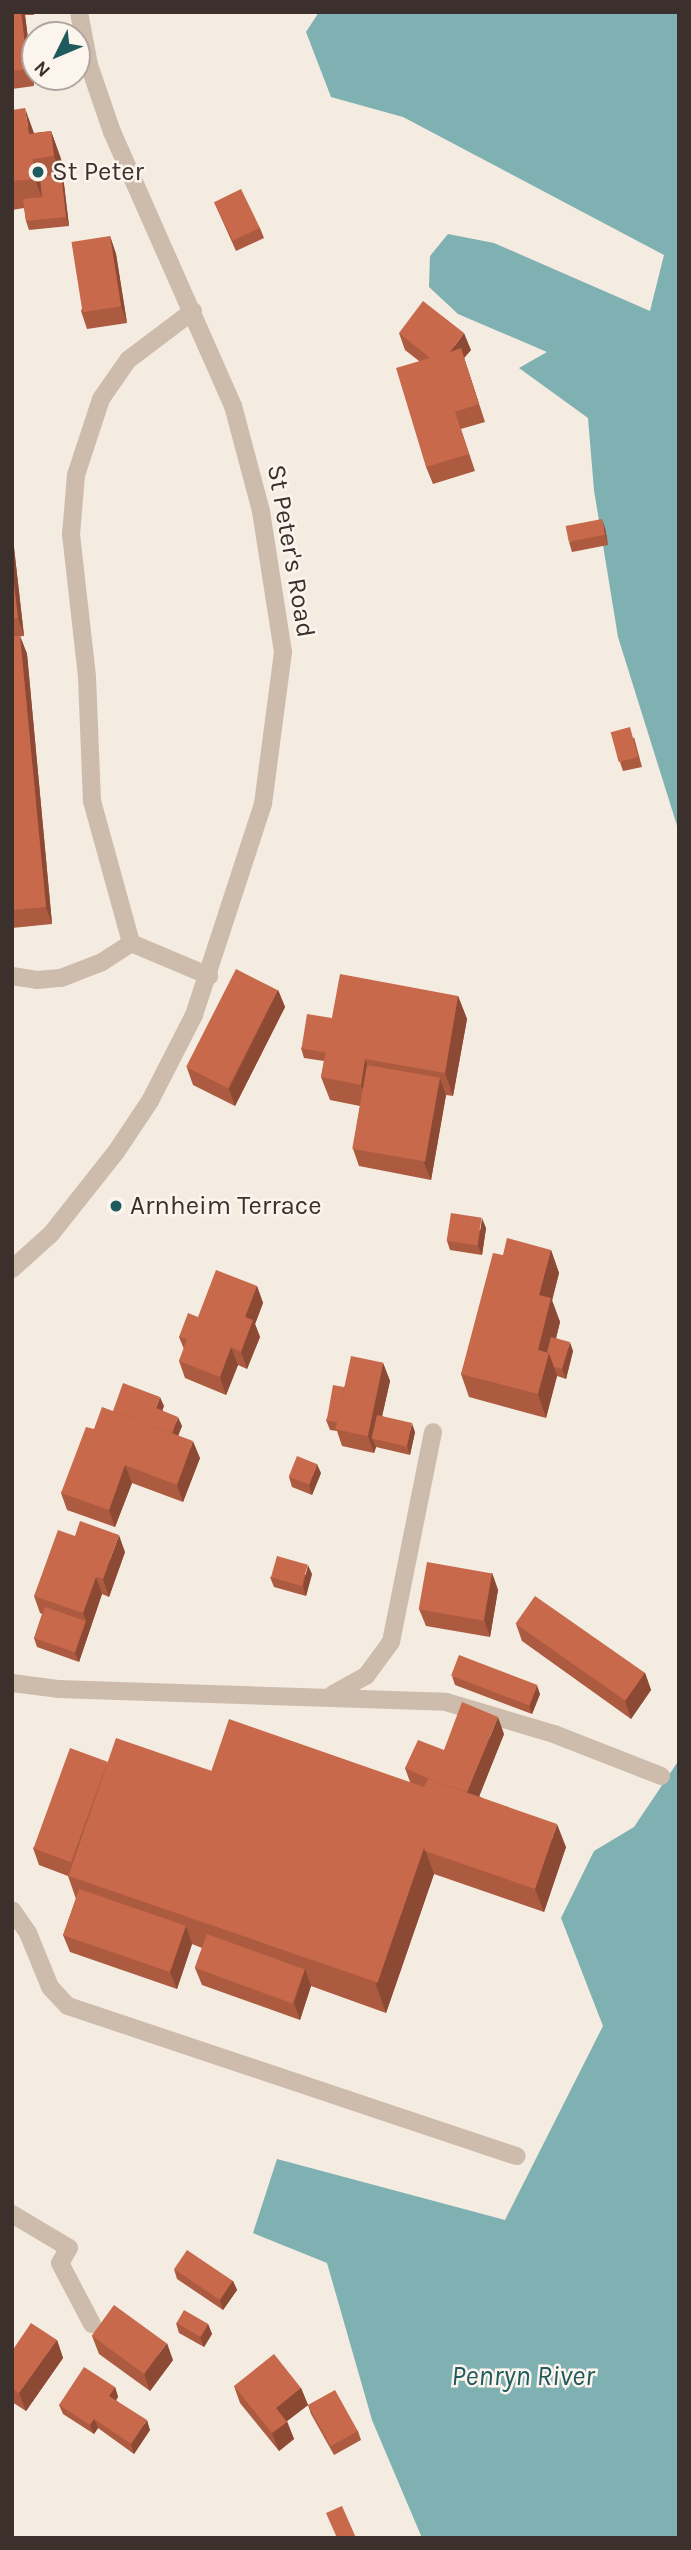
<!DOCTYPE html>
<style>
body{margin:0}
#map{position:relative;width:691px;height:2550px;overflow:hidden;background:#f4ebe1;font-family:Karla,sans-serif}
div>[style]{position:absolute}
.water>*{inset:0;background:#7fb0b2}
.minor>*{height:18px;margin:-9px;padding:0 9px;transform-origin:9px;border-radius:9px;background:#cdbbac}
.wall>*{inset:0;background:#ac5a40}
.shaded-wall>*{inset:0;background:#8c4a34}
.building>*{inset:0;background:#c8694b;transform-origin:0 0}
.dots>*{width:19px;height:19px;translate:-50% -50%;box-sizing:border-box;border:4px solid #fbf5ee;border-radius:50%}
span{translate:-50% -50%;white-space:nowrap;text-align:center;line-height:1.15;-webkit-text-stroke:5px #fbf5ee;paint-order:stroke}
.poi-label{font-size:26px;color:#3b302b}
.left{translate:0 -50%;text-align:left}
.street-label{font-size:26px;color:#3b302b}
.water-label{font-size:28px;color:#1f5a5e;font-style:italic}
.frame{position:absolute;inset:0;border:14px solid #3b302b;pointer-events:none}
.north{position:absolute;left:21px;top:21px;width:70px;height:70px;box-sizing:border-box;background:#fbf5ee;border:2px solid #aea6a0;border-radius:50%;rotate:227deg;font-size:19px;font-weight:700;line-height:28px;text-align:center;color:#3b302b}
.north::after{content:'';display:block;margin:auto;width:24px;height:32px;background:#1f5a5e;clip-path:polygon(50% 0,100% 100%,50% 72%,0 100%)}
</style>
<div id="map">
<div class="water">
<div style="clip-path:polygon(319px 12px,679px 12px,679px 832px,618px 637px,594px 490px,588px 418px,519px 368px,547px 352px,458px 314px,429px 287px,430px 256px,448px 234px,494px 243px,650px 311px,664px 255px,403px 117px,331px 97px,306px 32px)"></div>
<div style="clip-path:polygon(679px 1760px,679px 2538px,422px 2538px,372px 2420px,327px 2263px,253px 2233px,277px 2159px,505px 2220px,603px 2026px,561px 1918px,594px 1851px,634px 1827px)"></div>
</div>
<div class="minor">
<div style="left:193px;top:311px;width:81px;rotate:143deg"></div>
<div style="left:128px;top:360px;width:47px;rotate:124.7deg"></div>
<div style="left:101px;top:399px;width:80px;rotate:108.2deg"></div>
<div style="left:76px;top:475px;width:59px;rotate:94.8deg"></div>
<div style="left:71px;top:534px;width:144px;rotate:83.6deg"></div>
<div style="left:87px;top:677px;width:124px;rotate:87.7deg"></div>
<div style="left:92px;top:801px;width:147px;rotate:74.6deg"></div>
<div style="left:131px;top:943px;width:85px;rotate:22.9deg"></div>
<div style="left:12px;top:976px;width:25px;rotate:9deg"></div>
<div style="left:37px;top:980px;width:24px;rotate:-5deg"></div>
<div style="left:61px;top:978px;width:44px;rotate:-21.3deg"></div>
<div style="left:102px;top:962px;width:35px;rotate:-33deg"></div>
<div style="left:12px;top:1269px;width:52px;rotate:-41.9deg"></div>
<div style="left:51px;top:1234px;width:105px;rotate:-51.6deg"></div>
<div style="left:116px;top:1152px;width:61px;rotate:-56.3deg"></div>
<div style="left:150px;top:1101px;width:97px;rotate:-62.9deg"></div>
<div style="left:194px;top:1015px;width:222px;rotate:-71.9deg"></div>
<div style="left:263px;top:804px;width:153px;rotate:-82.5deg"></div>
<div style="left:283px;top:652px;width:143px;rotate:-98.9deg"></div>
<div style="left:261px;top:511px;width:109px;rotate:-104.9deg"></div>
<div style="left:233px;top:406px;width:300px;rotate:-113.8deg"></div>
<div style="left:112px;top:132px;width:71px;rotate:-108.9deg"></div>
<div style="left:89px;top:65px;width:54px;rotate:-100.7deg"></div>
<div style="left:12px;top:1683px;width:46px;rotate:7.4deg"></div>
<div style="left:58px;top:1689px;width:388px;rotate:1.9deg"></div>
<div style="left:446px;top:1702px;width:113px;rotate:16.5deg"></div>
<div style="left:554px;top:1734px;width:115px;rotate:21.4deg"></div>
<div style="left:333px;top:1694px;width:38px;rotate:-29deg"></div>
<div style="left:366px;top:1676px;width:42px;rotate:-53.7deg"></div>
<div style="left:391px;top:1642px;width:214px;rotate:-78.7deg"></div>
<div style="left:12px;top:1910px;width:28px;rotate:55deg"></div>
<div style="left:28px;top:1933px;width:58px;rotate:67.8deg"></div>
<div style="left:50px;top:1987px;width:26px;rotate:47deg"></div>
<div style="left:68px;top:2006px;width:473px;rotate:18.5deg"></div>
<div style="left:12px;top:2214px;width:66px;rotate:30.8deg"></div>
<div style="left:69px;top:2248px;width:17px;rotate:121deg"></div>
<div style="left:60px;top:2263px;width:69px;rotate:62.3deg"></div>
</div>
<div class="wall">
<div style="clip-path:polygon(12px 12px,34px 12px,34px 15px,25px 15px,34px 86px,12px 89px)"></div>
<div style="clip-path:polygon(12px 110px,34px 133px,51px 131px,61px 159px,69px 226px,29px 230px,26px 221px,24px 208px,12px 210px)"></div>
<div style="clip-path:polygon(214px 202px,260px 228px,264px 238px,236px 251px)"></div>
<div style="clip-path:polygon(110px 236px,116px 254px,127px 323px,87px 329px,81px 311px)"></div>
<div style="clip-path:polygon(399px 333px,471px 350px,464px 358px,485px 422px,461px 429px,475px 471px,433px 484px,426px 467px,419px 361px,405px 350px)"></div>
<div style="clip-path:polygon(605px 528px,608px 545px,572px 552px,569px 542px)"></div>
<div style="clip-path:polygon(12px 530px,24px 636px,12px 637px)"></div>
<div style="clip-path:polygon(20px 636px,27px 654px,52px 924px,12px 928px,12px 637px)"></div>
<div style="clip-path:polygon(634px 737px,642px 767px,623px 771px,620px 762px)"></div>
<div style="clip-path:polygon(278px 990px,285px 1007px,235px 1106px,193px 1085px,187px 1068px)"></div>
<div style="clip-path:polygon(458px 996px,467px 1019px,453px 1096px,446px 1095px,431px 1180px,359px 1166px,353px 1149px,360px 1106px,330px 1100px,321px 1077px,324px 1061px,304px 1058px,301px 1048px,332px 1018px)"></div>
<div style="clip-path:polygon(486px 1228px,482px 1255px,450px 1250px,447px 1241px)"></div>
<div style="clip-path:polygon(551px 1250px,559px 1273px,552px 1301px,560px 1322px,556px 1338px,573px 1351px,566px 1379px,557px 1376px,546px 1418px,469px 1397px,461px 1374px,503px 1255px)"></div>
<div style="clip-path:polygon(257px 1286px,263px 1303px,255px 1324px,260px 1337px,247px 1369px,238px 1365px,226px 1395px,185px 1378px,179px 1361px,184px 1349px,179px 1337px,198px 1317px)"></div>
<div style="clip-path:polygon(383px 1363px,390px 1381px,382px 1416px,415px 1432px,410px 1455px,376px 1447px,374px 1453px,342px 1446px,337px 1431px,330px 1430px,326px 1420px,344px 1387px)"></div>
<div style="clip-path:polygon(164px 1406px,162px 1410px,182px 1426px,178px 1435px,200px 1458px,183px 1502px,132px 1483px,115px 1527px,67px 1510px,61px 1493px,94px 1429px,113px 1411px)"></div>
<div style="clip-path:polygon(321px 1473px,312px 1495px,292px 1487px,289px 1477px)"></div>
<div style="clip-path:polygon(125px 1552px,109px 1597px,102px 1594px,79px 1662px,37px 1647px,34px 1638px,42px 1614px,40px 1613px,34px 1596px)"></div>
<div style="clip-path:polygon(492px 1573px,498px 1590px,490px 1637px,426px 1626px,419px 1609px)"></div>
<div style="clip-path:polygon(312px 1574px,306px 1596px,274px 1587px,270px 1577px)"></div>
<div style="clip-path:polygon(516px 1624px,645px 1673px,651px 1690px,631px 1719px,522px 1641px)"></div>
<div style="clip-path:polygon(452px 1676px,540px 1694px,532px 1714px,455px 1685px)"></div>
<div style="clip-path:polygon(504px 1734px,479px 1796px,566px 1847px,544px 1912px,434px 1874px,386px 2013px,311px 1986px,300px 2020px,202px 1985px,195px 1968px,202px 1948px,192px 1944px,177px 1989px,70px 1952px,63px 1935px,76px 1899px,68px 1876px,39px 1865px,33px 1848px,108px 1762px,211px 1772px,410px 1782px,405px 1768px,444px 1750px)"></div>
<div style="clip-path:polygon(174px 2269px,233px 2281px,237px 2290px,223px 2310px,177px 2279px)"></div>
<div style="clip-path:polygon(176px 2323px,208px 2324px,212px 2334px,204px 2347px,179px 2333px)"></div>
<div style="clip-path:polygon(92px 2336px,173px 2360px,150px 2391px,99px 2354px)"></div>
<div style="clip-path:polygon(57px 2340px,63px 2358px,26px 2411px,12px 2402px,12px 2351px)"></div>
<div style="clip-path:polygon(234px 2386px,301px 2388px,308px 2405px,287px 2421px,294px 2439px,279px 2451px,240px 2403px)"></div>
<div style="clip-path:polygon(115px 2387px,118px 2397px,116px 2400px,150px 2430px,134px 2454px,98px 2428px,94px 2434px,63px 2414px,59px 2405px)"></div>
<div style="clip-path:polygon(308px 2405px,358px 2431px,361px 2440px,334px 2455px,311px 2414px)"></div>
</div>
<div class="shaded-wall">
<div style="clip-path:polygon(21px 12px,25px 12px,25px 15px,34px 86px,28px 69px)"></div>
<div style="clip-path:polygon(25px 108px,35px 136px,29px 134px)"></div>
<div style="clip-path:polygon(51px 131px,61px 159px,69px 226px,66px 217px,61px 174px,54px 156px)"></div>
<div style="clip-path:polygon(33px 159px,43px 186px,45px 206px,35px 179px)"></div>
<div style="clip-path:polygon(110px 236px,116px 254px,127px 323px,121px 306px)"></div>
<div style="clip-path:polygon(464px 333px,471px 350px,464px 358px,485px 422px,479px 404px,450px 352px)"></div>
<div style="clip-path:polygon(602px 519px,605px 528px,608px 545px,605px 535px)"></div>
<div style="clip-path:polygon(12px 530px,24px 636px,18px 618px,12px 568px)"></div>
<div style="clip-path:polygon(20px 636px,27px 654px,52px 924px,46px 907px)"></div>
<div style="clip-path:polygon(278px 990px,285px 1007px,235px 1106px,229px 1089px)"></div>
<div style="clip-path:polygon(458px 996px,467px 1019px,453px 1096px,445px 1073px)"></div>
<div style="clip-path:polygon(365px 1059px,374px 1082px,369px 1108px,361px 1085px)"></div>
<div style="clip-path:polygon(440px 1078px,446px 1095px,431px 1180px,424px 1163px)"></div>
<div style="clip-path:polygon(482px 1218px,486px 1228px,482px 1255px,478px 1246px)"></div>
<div style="clip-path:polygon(551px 1250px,559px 1273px,552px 1300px,560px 1322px,551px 1358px,557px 1376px,546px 1418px,538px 1394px,539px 1295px)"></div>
<div style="clip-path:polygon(257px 1286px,263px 1303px,255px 1324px,260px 1337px,247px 1369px,241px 1352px,245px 1317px)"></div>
<div style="clip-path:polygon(570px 1342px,573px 1351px,566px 1379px,562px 1369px)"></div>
<div style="clip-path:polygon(231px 1347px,238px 1365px,226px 1395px,220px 1377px)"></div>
<div style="clip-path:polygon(383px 1363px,390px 1381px,377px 1439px,372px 1438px,376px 1447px,374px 1453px,368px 1436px)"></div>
<div style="clip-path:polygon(160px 1397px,164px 1406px,160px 1417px,156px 1408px)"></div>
<div style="clip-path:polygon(178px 1417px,182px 1426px,175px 1444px,172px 1435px)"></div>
<div style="clip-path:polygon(412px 1423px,415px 1432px,410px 1455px,407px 1446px)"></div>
<div style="clip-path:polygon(193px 1441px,200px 1458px,183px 1502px,177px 1485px)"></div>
<div style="clip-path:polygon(317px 1464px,321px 1473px,312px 1495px,309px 1485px)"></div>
<div style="clip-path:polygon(125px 1465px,132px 1483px,115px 1527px,109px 1510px)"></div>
<div style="clip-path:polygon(119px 1535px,125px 1552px,109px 1597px,103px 1579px)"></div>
<div style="clip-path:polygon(308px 1565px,312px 1574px,306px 1596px,303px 1586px)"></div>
<div style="clip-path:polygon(492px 1573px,498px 1590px,490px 1637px,484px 1619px)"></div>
<div style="clip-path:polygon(96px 1577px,102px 1594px,79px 1662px,75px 1653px,86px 1621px,83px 1613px)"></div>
<div style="clip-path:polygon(645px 1673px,651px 1690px,631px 1719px,625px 1701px)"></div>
<div style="clip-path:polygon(537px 1685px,540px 1694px,532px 1714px,529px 1705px)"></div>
<div style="clip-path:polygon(498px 1717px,504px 1734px,473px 1812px,466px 1795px)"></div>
<div style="clip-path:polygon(557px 1824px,566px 1847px,544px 1912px,535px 1889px)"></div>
<div style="clip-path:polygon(424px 1847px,434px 1874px,386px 2013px,376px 1985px)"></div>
<div style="clip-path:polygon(186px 1926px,192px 1944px,177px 1989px,170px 1972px)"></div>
<div style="clip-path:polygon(305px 1969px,311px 1986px,300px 2020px,294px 2003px)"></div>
<div style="clip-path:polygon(233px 2281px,237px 2290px,223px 2310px,220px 2300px)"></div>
<div style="clip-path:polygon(208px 2324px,212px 2334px,204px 2347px,200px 2337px)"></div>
<div style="clip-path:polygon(57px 2340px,63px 2358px,26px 2411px,19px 2393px)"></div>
<div style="clip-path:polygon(167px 2343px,173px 2360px,150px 2391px,144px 2373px)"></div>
<div style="clip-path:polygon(115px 2387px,118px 2397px,113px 2405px,109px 2396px)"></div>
<div style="clip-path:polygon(301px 2388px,308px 2405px,282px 2425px,276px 2408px)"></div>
<div style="clip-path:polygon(94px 2419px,98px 2428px,94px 2434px,90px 2425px)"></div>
<div style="clip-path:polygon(147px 2420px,150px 2430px,134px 2454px,131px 2444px)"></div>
<div style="clip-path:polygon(287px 2422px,294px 2439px,279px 2451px,272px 2433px)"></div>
</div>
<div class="building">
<div style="clip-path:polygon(12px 12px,21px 12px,28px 69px,12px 71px)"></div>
<div style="clip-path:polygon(25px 108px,29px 134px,51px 131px,54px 156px,33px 159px,35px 179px,12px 181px,12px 110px)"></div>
<div style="clip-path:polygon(61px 174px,66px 217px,26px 221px,23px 199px,42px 197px,40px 177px)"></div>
<div style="left:241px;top:189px;width:43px;height:30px;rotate:64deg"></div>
<div style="left:110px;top:236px;width:71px;height:39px;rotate:81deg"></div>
<div style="clip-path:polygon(423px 301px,464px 333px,450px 352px,461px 348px,479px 404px,455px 412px,469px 454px,426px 467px,396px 368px,430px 358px,399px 333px)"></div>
<div style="left:602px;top:519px;width:16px;height:37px;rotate:79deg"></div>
<div style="clip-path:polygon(12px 568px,18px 618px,12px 619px)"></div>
<div style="clip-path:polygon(20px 636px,46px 907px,12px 910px,12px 637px)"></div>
<div style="left:630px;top:727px;width:31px;height:20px;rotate:75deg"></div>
<div style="left:236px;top:969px;width:47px;height:110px;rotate:27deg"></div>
<div style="clip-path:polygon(340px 974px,458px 996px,445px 1073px,365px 1059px,361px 1085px,321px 1077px)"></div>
<div style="left:307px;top:1014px;width:25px;height:35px;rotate:9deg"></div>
<div style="left:367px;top:1065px;width:74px;height:85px;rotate:10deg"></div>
<div style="left:451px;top:1213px;width:31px;height:28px;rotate:9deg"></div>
<div style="clip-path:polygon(507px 1238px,551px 1250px,539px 1295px,551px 1298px,538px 1350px,549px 1353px,538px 1394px,461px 1374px,493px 1253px,503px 1255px)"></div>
<div style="clip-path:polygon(216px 1270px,257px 1286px,245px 1317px,253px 1320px,241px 1352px,231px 1347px,220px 1377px,179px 1361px,187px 1339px,179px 1337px,188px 1313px,198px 1317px)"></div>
<div style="clip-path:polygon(551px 1337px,570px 1342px,562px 1369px,554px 1367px,549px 1353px,547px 1352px)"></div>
<div style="left:351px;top:1356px;width:33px;height:75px;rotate:12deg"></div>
<div style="clip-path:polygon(123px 1383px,160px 1397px,156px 1408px,178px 1417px,172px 1433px,113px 1411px)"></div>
<div style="left:333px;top:1385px;width:11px;height:36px;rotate:10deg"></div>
<div style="clip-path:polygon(102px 1407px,193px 1441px,177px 1485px,125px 1465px,109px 1510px,61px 1493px,86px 1427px,94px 1429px)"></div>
<div style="left:377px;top:1415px;width:36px;height:24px;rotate:13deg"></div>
<div style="left:297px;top:1456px;width:22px;height:22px;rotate:22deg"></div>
<div style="clip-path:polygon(80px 1521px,119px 1535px,103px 1579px,96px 1577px,83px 1613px,34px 1596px,58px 1530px,75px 1536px)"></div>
<div style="left:277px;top:1556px;width:32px;height:22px;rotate:16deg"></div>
<div style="left:427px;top:1562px;width:66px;height:48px;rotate:10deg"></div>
<div style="left:535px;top:1596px;width:134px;height:34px;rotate:35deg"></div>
<div style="left:45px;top:1607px;width:43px;height:33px;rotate:19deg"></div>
<div style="left:459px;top:1655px;width:84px;height:22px;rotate:21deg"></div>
<div style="clip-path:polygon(462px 1702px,498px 1717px,467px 1792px,434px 1781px,405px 1768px,418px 1740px,444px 1750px)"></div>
<div style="clip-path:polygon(229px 1719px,424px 1787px,428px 1779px,557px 1824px,535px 1889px,425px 1851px,424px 1847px,211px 1772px)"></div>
<div style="left:116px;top:1738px;width:327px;height:146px;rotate:19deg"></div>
<div style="left:70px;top:1748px;width:40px;height:107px;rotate:20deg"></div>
<div style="left:79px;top:1889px;width:113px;height:49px;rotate:19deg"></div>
<div style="left:207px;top:1934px;width:104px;height:36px;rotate:20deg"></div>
<div style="left:187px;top:2250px;width:55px;height:23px;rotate:34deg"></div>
<div style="left:114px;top:2305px;width:65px;height:38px;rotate:36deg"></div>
<div style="left:184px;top:2310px;width:28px;height:15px;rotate:30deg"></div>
<div style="clip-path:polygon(31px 2323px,57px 2340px,19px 2393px,12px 2389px,12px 2351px)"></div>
<div style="clip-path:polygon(274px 2354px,301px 2388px,276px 2408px,287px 2422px,272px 2433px,234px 2386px)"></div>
<div style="clip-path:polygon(84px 2367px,115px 2387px,109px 2396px,147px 2420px,131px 2444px,94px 2419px,90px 2425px,59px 2405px)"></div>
<div style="left:335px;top:2390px;width:47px;height:31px;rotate:61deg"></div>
<div style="clip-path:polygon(342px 2506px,356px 2538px,337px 2538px,326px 2513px)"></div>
</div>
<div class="dots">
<div style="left:38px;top:172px;background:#1f5a5e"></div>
<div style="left:116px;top:1206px;background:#1f5a5e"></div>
</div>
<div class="poi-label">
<span class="left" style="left:52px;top:172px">St Peter</span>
<span class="left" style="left:130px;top:1206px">Arnheim Terrace</span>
</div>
<div class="street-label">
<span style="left:291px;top:551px;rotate:80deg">St Peter's Road</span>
</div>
<div class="water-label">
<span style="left:523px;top:2376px">Penryn River</span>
</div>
<div class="frame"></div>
<div class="north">N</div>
</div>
